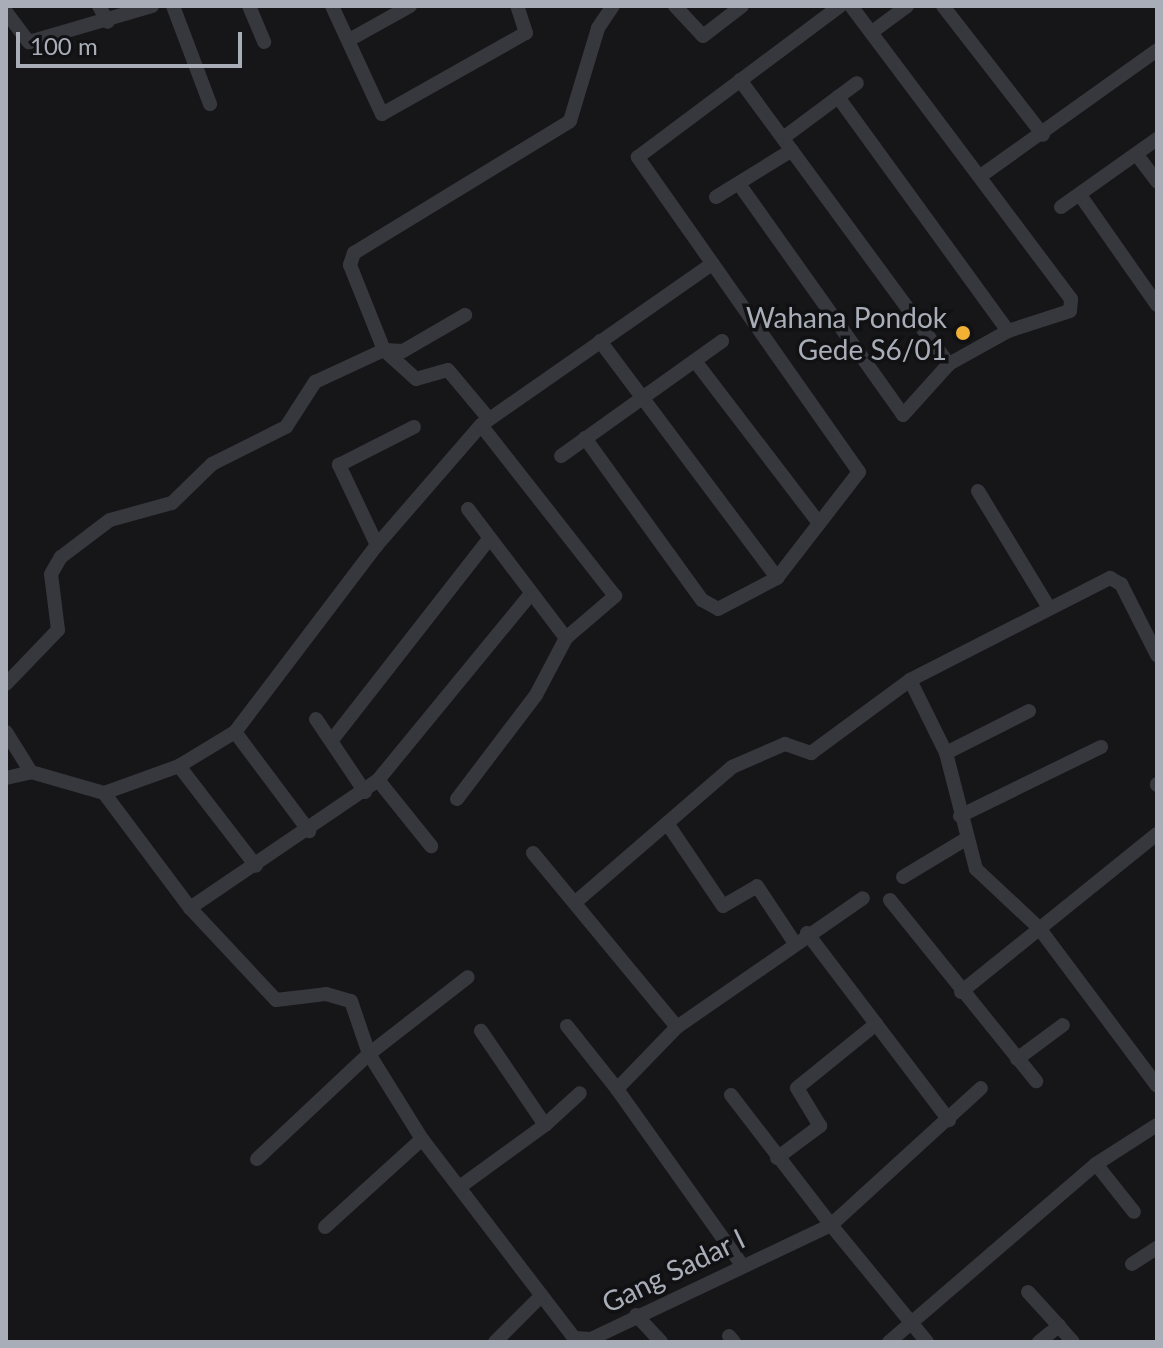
<!DOCTYPE html>
<style>
body{margin:0}
#map{position:relative;width:1163px;height:1348px;overflow:hidden;background:#161618;font-family:Lato,sans-serif}
div>[style]{position:absolute}
.street>*{height:14px;margin:-7px;padding:0 7px;transform-origin:7px;border-radius:7px;background:#37383d}
.dots>*{width:22px;height:22px;translate:-50% -50%;box-sizing:border-box;border:4px solid #111113;border-radius:50%}
span{translate:-50% -50%;white-space:nowrap;text-align:center;line-height:1.15;-webkit-text-stroke:7px #111113;paint-order:stroke}
.poi-label{font-size:28px;color:#a8adb8}
.right{translate:-100% -50%;text-align:right}
.street-label{font-size:28px;color:#a8adb8}
.frame{position:absolute;inset:0;border:8px solid #a8adb8;pointer-events:none}
.scale{position:absolute;left:16px;top:32px;width:226px;height:36px;box-sizing:border-box;border:4px solid #a8adb8;border-top:0;padding-left:10px;font-size:24px;line-height:28px;white-space:nowrap;color:#a8adb8;-webkit-text-stroke:6px #111113;paint-order:stroke}
</style>
<div id="map">
<div class="street">
<div style="left:99px;top:6px;width:18px;rotate:61deg"></div>
<div style="left:173px;top:6px;width:105px;rotate:69.3deg"></div>
<div style="left:249px;top:6px;width:39px;rotate:67deg"></div>
<div style="left:332px;top:6px;width:119px;rotate:65.2deg"></div>
<div style="left:382px;top:114px;width:165px;rotate:-29.4deg"></div>
<div style="left:526px;top:33px;width:28px;rotate:-108deg"></div>
<div style="left:675px;top:6px;width:41px;rotate:47deg"></div>
<div style="left:703px;top:36px;width:49px;rotate:-37.6deg"></div>
<div style="left:943px;top:6px;width:163px;rotate:52.2deg"></div>
<div style="left:6px;top:12px;width:38px;rotate:53deg"></div>
<div style="left:29px;top:42px;width:128px;rotate:-16.3deg"></div>
<div style="left:872px;top:32px;width:44px;rotate:-36.6deg"></div>
<div style="left:349px;top:40px;width:70px;rotate:-29.1deg"></div>
<div style="left:740px;top:80px;width:353px;rotate:53.7deg"></div>
<div style="left:838px;top:97px;width:289px;rotate:54deg"></div>
<div style="left:783px;top:138px;width:92px;rotate:-36.6deg"></div>
<div style="left:1137px;top:155px;width:34px;rotate:53deg"></div>
<div style="left:982px;top:175px;width:215px;rotate:-35.5deg"></div>
<div style="left:739px;top:184px;width:283px;rotate:54.6deg"></div>
<div style="left:903px;top:415px;width:69px;rotate:-48deg"></div>
<div style="left:949px;top:364px;width:68px;rotate:-29.2deg"></div>
<div style="left:1008px;top:331px;width:65px;rotate:-17.9deg"></div>
<div style="left:1070px;top:311px;width:12px;rotate:-85deg"></div>
<div style="left:1071px;top:299px;width:366px;rotate:-126.9deg"></div>
<div style="left:1080px;top:195px;width:134px;rotate:55deg"></div>
<div style="left:716px;top:197px;width:89px;rotate:-31.7deg"></div>
<div style="left:1061px;top:207px;width:118px;rotate:-35.3deg"></div>
<div style="left:600px;top:341px;width:296px;rotate:53.2deg"></div>
<div style="left:384px;top:350px;width:43px;rotate:42.2deg"></div>
<div style="left:416px;top:379px;width:33px;rotate:-16deg"></div>
<div style="left:448px;top:370px;width:64px;rotate:50.1deg"></div>
<div style="left:385px;top:350px;width:18px;rotate:3deg"></div>
<div style="left:403px;top:351px;width:72px;rotate:-30.1deg"></div>
<div style="left:695px;top:361px;width:204px;rotate:52.6deg"></div>
<div style="left:585px;top:438px;width:200px;rotate:54.2deg"></div>
<div style="left:702px;top:600px;width:18px;rotate:29deg"></div>
<div style="left:718px;top:609px;width:67px;rotate:-27.7deg"></div>
<div style="left:777px;top:578px;width:134px;rotate:-52.3deg"></div>
<div style="left:859px;top:472px;width:385px;rotate:-125.1deg"></div>
<div style="left:638px;top:157px;width:252px;rotate:-36.8deg"></div>
<div style="left:561px;top:456px;width:198px;rotate:-35.5deg"></div>
<div style="left:978px;top:491px;width:135px;rotate:58.7deg"></div>
<div style="left:468px;top:509px;width:162px;rotate:52.8deg"></div>
<div style="left:377px;top:545px;width:89px;rotate:-115.4deg"></div>
<div style="left:339px;top:465px;width:84px;rotate:-26.9deg"></div>
<div style="left:910px;top:680px;width:81px;rotate:63.7deg"></div>
<div style="left:946px;top:753px;width:120px;rotate:75.5deg"></div>
<div style="left:976px;top:869px;width:86px;rotate:43.1deg"></div>
<div style="left:1039px;top:928px;width:197px;rotate:53.2deg"></div>
<div style="left:6px;top:684px;width:75px;rotate:-46.1deg"></div>
<div style="left:58px;top:630px;width:56px;rotate:-97.1deg"></div>
<div style="left:51px;top:574px;width:20px;rotate:-60deg"></div>
<div style="left:61px;top:557px;width:61px;rotate:-37.1deg"></div>
<div style="left:110px;top:520px;width:64px;rotate:-15.3deg"></div>
<div style="left:172px;top:503px;width:56px;rotate:-44.3deg"></div>
<div style="left:212px;top:464px;width:83px;rotate:-26.6deg"></div>
<div style="left:286px;top:427px;width:54px;rotate:-57.2deg"></div>
<div style="left:315px;top:382px;width:76px;rotate:-24.9deg"></div>
<div style="left:384px;top:350px;width:92px;rotate:-111.8deg"></div>
<div style="left:350px;top:265px;width:13px;rotate:-72deg"></div>
<div style="left:354px;top:253px;width:253px;rotate:-31.4deg"></div>
<div style="left:570px;top:121px;width:97px;rotate:-73.2deg"></div>
<div style="left:598px;top:28px;width:27px;rotate:-56deg"></div>
<div style="left:316px;top:719px;width:88px;rotate:56.1deg"></div>
<div style="left:6px;top:732px;width:47px;rotate:58deg"></div>
<div style="left:235px;top:732px;width:124px;rotate:53.2deg"></div>
<div style="left:332px;top:740px;width:254px;rotate:-52deg"></div>
<div style="left:946px;top:753px;width:93px;rotate:-26.8deg"></div>
<div style="left:179px;top:766px;width:126px;rotate:52.4deg"></div>
<div style="left:6px;top:778px;width:26px;rotate:-13deg"></div>
<div style="left:31px;top:772px;width:76px;rotate:16deg"></div>
<div style="left:378px;top:780px;width:85px;rotate:51.2deg"></div>
<div style="left:1157px;top:784px;width:1px;rotate:90deg"></div>
<div style="left:104px;top:793px;width:144px;rotate:53.2deg"></div>
<div style="left:190px;top:908px;width:126px;rotate:46.9deg"></div>
<div style="left:276px;top:1000px;width:50px;rotate:-6.8deg"></div>
<div style="left:326px;top:994px;width:26px;rotate:16deg"></div>
<div style="left:351px;top:1001px;width:56px;rotate:71.2deg"></div>
<div style="left:369px;top:1054px;width:100px;rotate:58.1deg"></div>
<div style="left:422px;top:1139px;width:250px;rotate:52.6deg"></div>
<div style="left:574px;top:1338px;width:17px;rotate:3deg"></div>
<div style="left:591px;top:1339px;width:266px;rotate:-25.4deg"></div>
<div style="left:831px;top:1225px;width:151px;rotate:50.6deg"></div>
<div style="left:104px;top:793px;width:80px;rotate:-19.8deg"></div>
<div style="left:179px;top:766px;width:66px;rotate:-31.3deg"></div>
<div style="left:235px;top:732px;width:235px;rotate:-52.8deg"></div>
<div style="left:377px;top:545px;width:159px;rotate:-49.1deg"></div>
<div style="left:481px;top:425px;width:282px;rotate:-34.9deg"></div>
<div style="left:457px;top:799px;width:131px;rotate:-52.8deg"></div>
<div style="left:536px;top:695px;width:64px;rotate:-62.2deg"></div>
<div style="left:566px;top:638px;width:65px;rotate:-40.6deg"></div>
<div style="left:615px;top:596px;width:217px;rotate:-128.1deg"></div>
<div style="left:960px;top:816px;width:157px;rotate:-26.1deg"></div>
<div style="left:667px;top:823px;width:100px;rotate:56deg"></div>
<div style="left:723px;top:906px;width:39px;rotate:-30deg"></div>
<div style="left:757px;top:886px;width:67px;rotate:56.5deg"></div>
<div style="left:533px;top:853px;width:226px;rotate:50.4deg"></div>
<div style="left:903px;top:877px;width:74px;rotate:-31.1deg"></div>
<div style="left:578px;top:900px;width:203px;rotate:-40.8deg"></div>
<div style="left:732px;top:767px;width:58px;rotate:-23.5deg"></div>
<div style="left:785px;top:744px;width:28px;rotate:19deg"></div>
<div style="left:811px;top:753px;width:123px;rotate:-36.4deg"></div>
<div style="left:910px;top:680px;width:225px;rotate:-27deg"></div>
<div style="left:1110px;top:578px;width:13px;rotate:29deg"></div>
<div style="left:1121px;top:584px;width:80px;rotate:63.1deg"></div>
<div style="left:890px;top:900px;width:233px;rotate:51.1deg"></div>
<div style="left:190px;top:908px;width:227px;rotate:-34.2deg"></div>
<div style="left:378px;top:780px;width:239px;rotate:-50.6deg"></div>
<div style="left:807px;top:933px;width:235px;rotate:52.8deg"></div>
<div style="left:961px;top:992px;width:252px;rotate:-38.9deg"></div>
<div style="left:567px;top:1026px;width:80px;rotate:51.6deg"></div>
<div style="left:1017px;top:1059px;width:57px;rotate:-36.5deg"></div>
<div style="left:731px;top:1095px;width:164px;rotate:52.4deg"></div>
<div style="left:831px;top:1225px;width:203px;rotate:-42.4deg"></div>
<div style="left:545px;top:1125px;width:47px;rotate:-42.4deg"></div>
<div style="left:777px;top:1158px;width:54px;rotate:-36.7deg"></div>
<div style="left:820px;top:1126px;width:44px;rotate:-121.2deg"></div>
<div style="left:797px;top:1088px;width:102px;rotate:-39deg"></div>
<div style="left:257px;top:1159px;width:154px;rotate:-43.2deg"></div>
<div style="left:369px;top:1054px;width:125px;rotate:-37.9deg"></div>
<div style="left:1096px;top:1164px;width:61px;rotate:51.6deg"></div>
<div style="left:461px;top:1186px;width:104px;rotate:-36deg"></div>
<div style="left:545px;top:1125px;width:114px;rotate:-124.2deg"></div>
<div style="left:325px;top:1227px;width:131px;rotate:-42.2deg"></div>
<div style="left:1132px;top:1264px;width:30px;rotate:-33deg"></div>
<div style="left:742px;top:1265px;width:216px;rotate:-125.4deg"></div>
<div style="left:617px;top:1089px;width:86px;rotate:-45.9deg"></div>
<div style="left:677px;top:1027px;width:226px;rotate:-34.7deg"></div>
<div style="left:1028px;top:1292px;width:46px;rotate:47.6deg"></div>
<div style="left:636px;top:1315px;width:37px;rotate:47deg"></div>
<div style="left:729px;top:1336px;width:8px;rotate:50deg"></div>
<div style="left:495px;top:1342px;width:66px;rotate:-45deg"></div>
<div style="left:889px;top:1342px;width:273px;rotate:-40.7deg"></div>
<div style="left:1096px;top:1164px;width:72px;rotate:-32.6deg"></div>
<div style="left:1039px;top:1342px;width:26px;rotate:-39deg"></div>
<div style="left:1059px;top:1326px;width:21px;rotate:49deg"></div>
</div>
<div class="dots">
<div style="left:963px;top:333px;background:#f2b134"></div>
</div>
<div class="poi-label">
<span class="right" style="left:947px;top:333px">Wahana Pondok<br>Gede S6/01</span>
</div>
<div class="street-label">
<span style="left:673px;top:1270px;rotate:-26deg">Gang Sadar I</span>
</div>
<div class="frame"></div>
<div class="scale">100 m</div>
</div>
